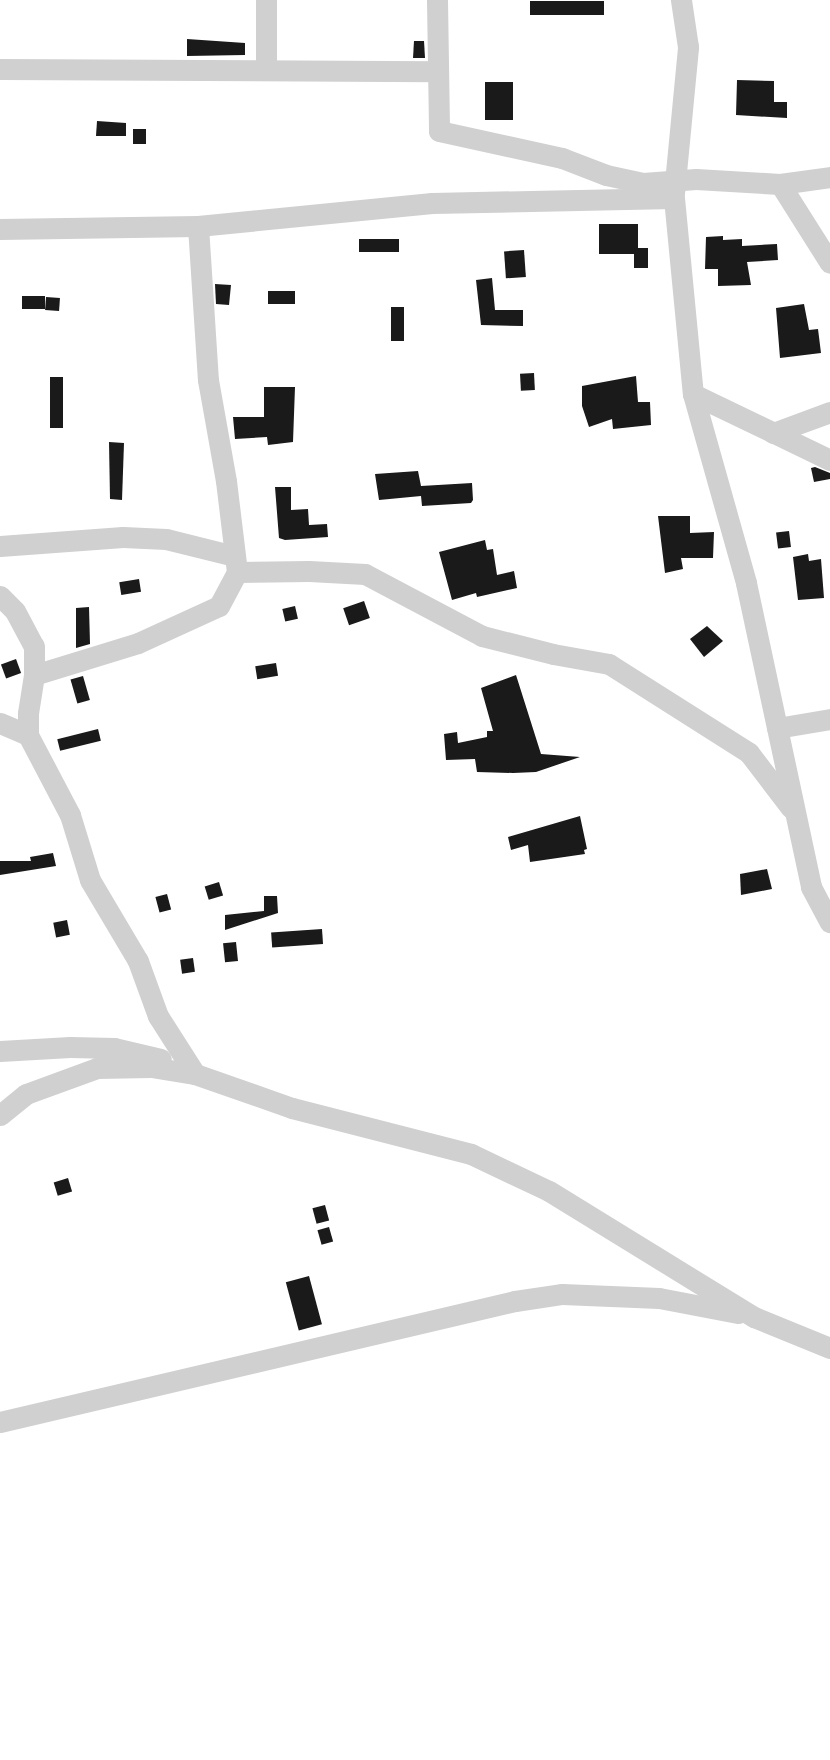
<!DOCTYPE html>
<style>
body{margin:0}
#map{position:relative;width:830px;height:1760px;overflow:hidden;background:#fff;font-family:"Space Grotesk",sans-serif}
div>[style]{position:absolute}
.building>*{inset:0;background:#1a1a1a;transform-origin:0 0}
.minor>*{height:21px;margin:-10.5px;padding:0 10.5px;transform-origin:10.5px;border-radius:10.5px;background:#d0d0d0}
span{translate:-50% -50%;white-space:nowrap;text-align:center;line-height:1.15;-webkit-text-stroke:7px #fff;paint-order:stroke}
</style>
<div id="map">
<div class="building">
<div style="left:530px;top:1px;width:74px;height:14px"></div>
<div style="clip-path:polygon(187px 39px,245px 43px,245px 55px,187px 56px)"></div>
<div style="clip-path:polygon(414px 41px,424px 41px,425px 58px,413px 58px)"></div>
<div style="clip-path:polygon(737px 80px,774px 81px,774px 102px,787px 102px,787px 118px,736px 115px)"></div>
<div style="left:485px;top:82px;width:28px;height:38px"></div>
<div style="clip-path:polygon(97px 121px,126px 123px,126px 136px,96px 136px)"></div>
<div style="left:133px;top:129px;width:13px;height:15px"></div>
<div style="clip-path:polygon(599px 224px,638px 224px,638px 248px,648px 248px,648px 268px,634px 268px,634px 254px,599px 254px)"></div>
<div style="clip-path:polygon(723px 236px,723px 240px,742px 239px,742px 246px,777px 244px,778px 260px,747px 262px,751px 285px,718px 286px,718px 269px,705px 269px,706px 237px)"></div>
<div style="left:359px;top:239px;width:40px;height:13px"></div>
<div style="left:524px;top:250px;width:27px;height:20px;rotate:86deg"></div>
<div style="clip-path:polygon(492px 278px,495px 310px,523px 310px,523px 326px,481px 325px,476px 280px)"></div>
<div style="clip-path:polygon(215px 284px,231px 285px,229px 305px,216px 304px)"></div>
<div style="left:268px;top:291px;width:27px;height:13px"></div>
<div style="left:22px;top:296px;width:23px;height:13px"></div>
<div style="left:46px;top:297px;width:14px;height:13px;rotate:4deg"></div>
<div style="clip-path:polygon(804px 304px,809px 330px,818px 329px,821px 353px,780px 358px,776px 308px)"></div>
<div style="left:391px;top:307px;width:13px;height:34px"></div>
<div style="left:534px;top:373px;width:17px;height:14px;rotate:87deg"></div>
<div style="clip-path:polygon(636px 376px,638px 402px,650px 402px,651px 425px,613px 429px,612px 419px,589px 427px,582px 406px,582px 386px)"></div>
<div style="left:50px;top:377px;width:13px;height:51px"></div>
<div style="clip-path:polygon(264px 387px,295px 387px,293px 442px,268px 445px,267px 437px,235px 439px,233px 417px,264px 417px)"></div>
<div style="clip-path:polygon(109px 442px,124px 443px,122px 500px,110px 499px)"></div>
<div style="clip-path:polygon(815px 467px,830px 473px,830px 479px,814px 482px,811px 468px)"></div>
<div style="clip-path:polygon(418px 471px,421px 486px,472px 483px,473px 500px,471px 503px,422px 506px,421px 496px,379px 500px,375px 474px)"></div>
<div style="clip-path:polygon(275px 487px,291px 487px,291px 510px,308px 509px,309px 525px,327px 524px,328px 537px,285px 540px,279px 538px)"></div>
<div style="clip-path:polygon(658px 516px,690px 516px,690px 533px,714px 532px,713px 558px,681px 558px,683px 569px,665px 573px)"></div>
<div style="left:789px;top:531px;width:16px;height:13px;rotate:83deg"></div>
<div style="clip-path:polygon(485px 540px,487px 550px,493px 549px,497px 575px,514px 571px,517px 588px,477px 597px,476px 593px,452px 600px,439px 552px)"></div>
<div style="clip-path:polygon(808px 554px,809px 561px,821px 559px,824px 598px,798px 600px,793px 557px)"></div>
<div style="left:139px;top:579px;width:13px;height:20px;rotate:81deg"></div>
<div style="left:364px;top:601px;width:18px;height:22px;rotate:71deg"></div>
<div style="left:295px;top:606px;width:13px;height:13px;rotate:77deg"></div>
<div style="clip-path:polygon(89px 607px,90px 644px,76px 648px,76px 608px)"></div>
<div style="clip-path:polygon(707px 626px,723px 641px,704px 657px,690px 639px)"></div>
<div style="left:16px;top:659px;width:15px;height:16px;rotate:70deg"></div>
<div style="left:276px;top:663px;width:13px;height:21px;rotate:81deg"></div>
<div style="clip-path:polygon(516px 675px,541px 754px,580px 757px,536px 772px,513px 773px,477px 772px,475px 759px,446px 760px,444px 734px,457px 732px,458px 743px,487px 737px,487px 731px,493px 731px,481px 688px)"></div>
<div style="left:83px;top:676px;width:25px;height:13px;rotate:74deg"></div>
<div style="left:98px;top:729px;width:12px;height:42px;rotate:76deg"></div>
<div style="clip-path:polygon(580px 816px,587px 849px,584px 850px,585px 854px,530px 862px,528px 845px,511px 850px,508px 837px)"></div>
<div style="clip-path:polygon(53px 853px,56px 866px,0 875px,0 861px,31px 861px,30px 857px)"></div>
<div style="clip-path:polygon(767px 869px,772px 889px,741px 895px,740px 874px)"></div>
<div style="left:219px;top:882px;width:14px;height:15px;rotate:73deg"></div>
<div style="left:167px;top:894px;width:16px;height:12px;rotate:75deg"></div>
<div style="clip-path:polygon(264px 896px,277px 896px,278px 913px,225px 930px,225px 915px,264px 911px)"></div>
<div style="left:67px;top:920px;width:15px;height:14px;rotate:79deg"></div>
<div style="left:322px;top:929px;width:15px;height:51px;rotate:86deg"></div>
<div style="left:236px;top:942px;width:19px;height:13px;rotate:84deg"></div>
<div style="left:193px;top:958px;width:14px;height:13px;rotate:82deg"></div>
<div style="left:68px;top:1178px;width:14px;height:15px;rotate:73deg"></div>
<div style="left:325px;top:1205px;width:16px;height:13px;rotate:75deg"></div>
<div style="left:329px;top:1227px;width:15px;height:12px;rotate:74deg"></div>
<div style="left:309px;top:1276px;width:50px;height:24px;rotate:75deg"></div>
</div>
<div class="minor">
<div style="left:437px;top:0;width:131px;rotate:89.1deg"></div>
<div style="left:439px;top:131px;width:126px;rotate:12.4deg"></div>
<div style="left:562px;top:158px;width:47px;rotate:21.1deg"></div>
<div style="left:606px;top:175px;width:38px;rotate:12deg"></div>
<div style="left:643px;top:183px;width:53px;rotate:-4.3deg"></div>
<div style="left:696px;top:179px;width:84px;rotate:3.4deg"></div>
<div style="left:780px;top:184px;width:50px;rotate:-8deg"></div>
<div style="left:0;top:69px;width:437px;rotate:0.3deg"></div>
<div style="left:266px;top:70px;width:70px;rotate:-90deg"></div>
<div style="left:780px;top:184px;width:93px;rotate:57.7deg"></div>
<div style="left:674px;top:193px;width:147px;rotate:-84.5deg"></div>
<div style="left:688px;top:47px;width:48px;rotate:-98.5deg"></div>
<div style="left:198px;top:226px;width:154px;rotate:86.3deg"></div>
<div style="left:208px;top:380px;width:103px;rotate:79.9deg"></div>
<div style="left:226px;top:481px;width:92px;rotate:83.1deg"></div>
<div style="left:237px;top:572px;width:72px;rotate:-0.8deg"></div>
<div style="left:309px;top:571px;width:56px;rotate:3.1deg"></div>
<div style="left:365px;top:574px;width:132px;rotate:27.9deg"></div>
<div style="left:482px;top:636px;width:73px;rotate:14.2deg"></div>
<div style="left:553px;top:654px;width:57px;rotate:10.1deg"></div>
<div style="left:609px;top:664px;width:166px;rotate:32.4deg"></div>
<div style="left:749px;top:753px;width:69px;rotate:52.6deg"></div>
<div style="left:0;top:229px;width:198px;rotate:-0.9deg"></div>
<div style="left:198px;top:226px;width:235px;rotate:-5.6deg"></div>
<div style="left:432px;top:203px;width:242px;rotate:-1.2deg"></div>
<div style="left:674px;top:198px;width:197px;rotate:84.5deg"></div>
<div style="left:693px;top:394px;width:196px;rotate:74.3deg"></div>
<div style="left:746px;top:583px;width:311px;rotate:77.9deg"></div>
<div style="left:811px;top:887px;width:40px;rotate:62deg"></div>
<div style="left:693px;top:394px;width:152px;rotate:25.7deg"></div>
<div style="left:773px;top:433px;width:61px;rotate:-20.2deg"></div>
<div style="left:0;top:546px;width:123px;rotate:-4.2deg"></div>
<div style="left:123px;top:537px;width:43px;rotate:2.7deg"></div>
<div style="left:166px;top:539px;width:70px;rotate:14deg"></div>
<div style="left:0;top:596px;width:21px;rotate:45deg"></div>
<div style="left:15px;top:611px;width:40px;rotate:62deg"></div>
<div style="left:34px;top:646px;width:29px;rotate:90deg"></div>
<div style="left:0;top:723px;width:30px;rotate:23deg"></div>
<div style="left:777px;top:728px;width:54px;rotate:-9.6deg"></div>
<div style="left:0;top:1051px;width:70px;rotate:-3.3deg"></div>
<div style="left:70px;top:1047px;width:44px;rotate:1.3deg"></div>
<div style="left:114px;top:1048px;width:48px;rotate:13.2deg"></div>
<div style="left:195px;top:1074px;width:69px;rotate:-122.5deg"></div>
<div style="left:158px;top:1016px;width:59px;rotate:-110deg"></div>
<div style="left:138px;top:961px;width:94px;rotate:-120.7deg"></div>
<div style="left:90px;top:880px;width:68px;rotate:-107.1deg"></div>
<div style="left:70px;top:815px;width:90px;rotate:-117.7deg"></div>
<div style="left:28px;top:735px;width:22px;rotate:-90deg"></div>
<div style="left:28px;top:713px;width:38px;rotate:-81deg"></div>
<div style="left:34px;top:675px;width:109px;rotate:-17.1deg"></div>
<div style="left:138px;top:643px;width:89px;rotate:-24.6deg"></div>
<div style="left:219px;top:606px;width:38px;rotate:-62deg"></div>
<div style="left:0;top:1115px;width:33px;rotate:-39deg"></div>
<div style="left:26px;top:1094px;width:76px;rotate:-20.1deg"></div>
<div style="left:97px;top:1068px;width:54px;rotate:-1.1deg"></div>
<div style="left:151px;top:1067px;width:45px;rotate:9deg"></div>
<div style="left:195px;top:1074px;width:103px;rotate:19.3deg"></div>
<div style="left:292px;top:1108px;width:185px;rotate:14.4deg"></div>
<div style="left:471px;top:1154px;width:86px;rotate:25.4deg"></div>
<div style="left:549px;top:1191px;width:241px;rotate:31.6deg"></div>
<div style="left:754px;top:1317px;width:82px;rotate:22.2deg"></div>
<div style="left:0;top:1422px;width:529px;rotate:-13.22deg"></div>
<div style="left:515px;top:1301px;width:48px;rotate:-8.5deg"></div>
<div style="left:562px;top:1294px;width:97px;rotate:2.4deg"></div>
<div style="left:659px;top:1298px;width:80px;rotate:10.8deg"></div>
</div>
</div>
